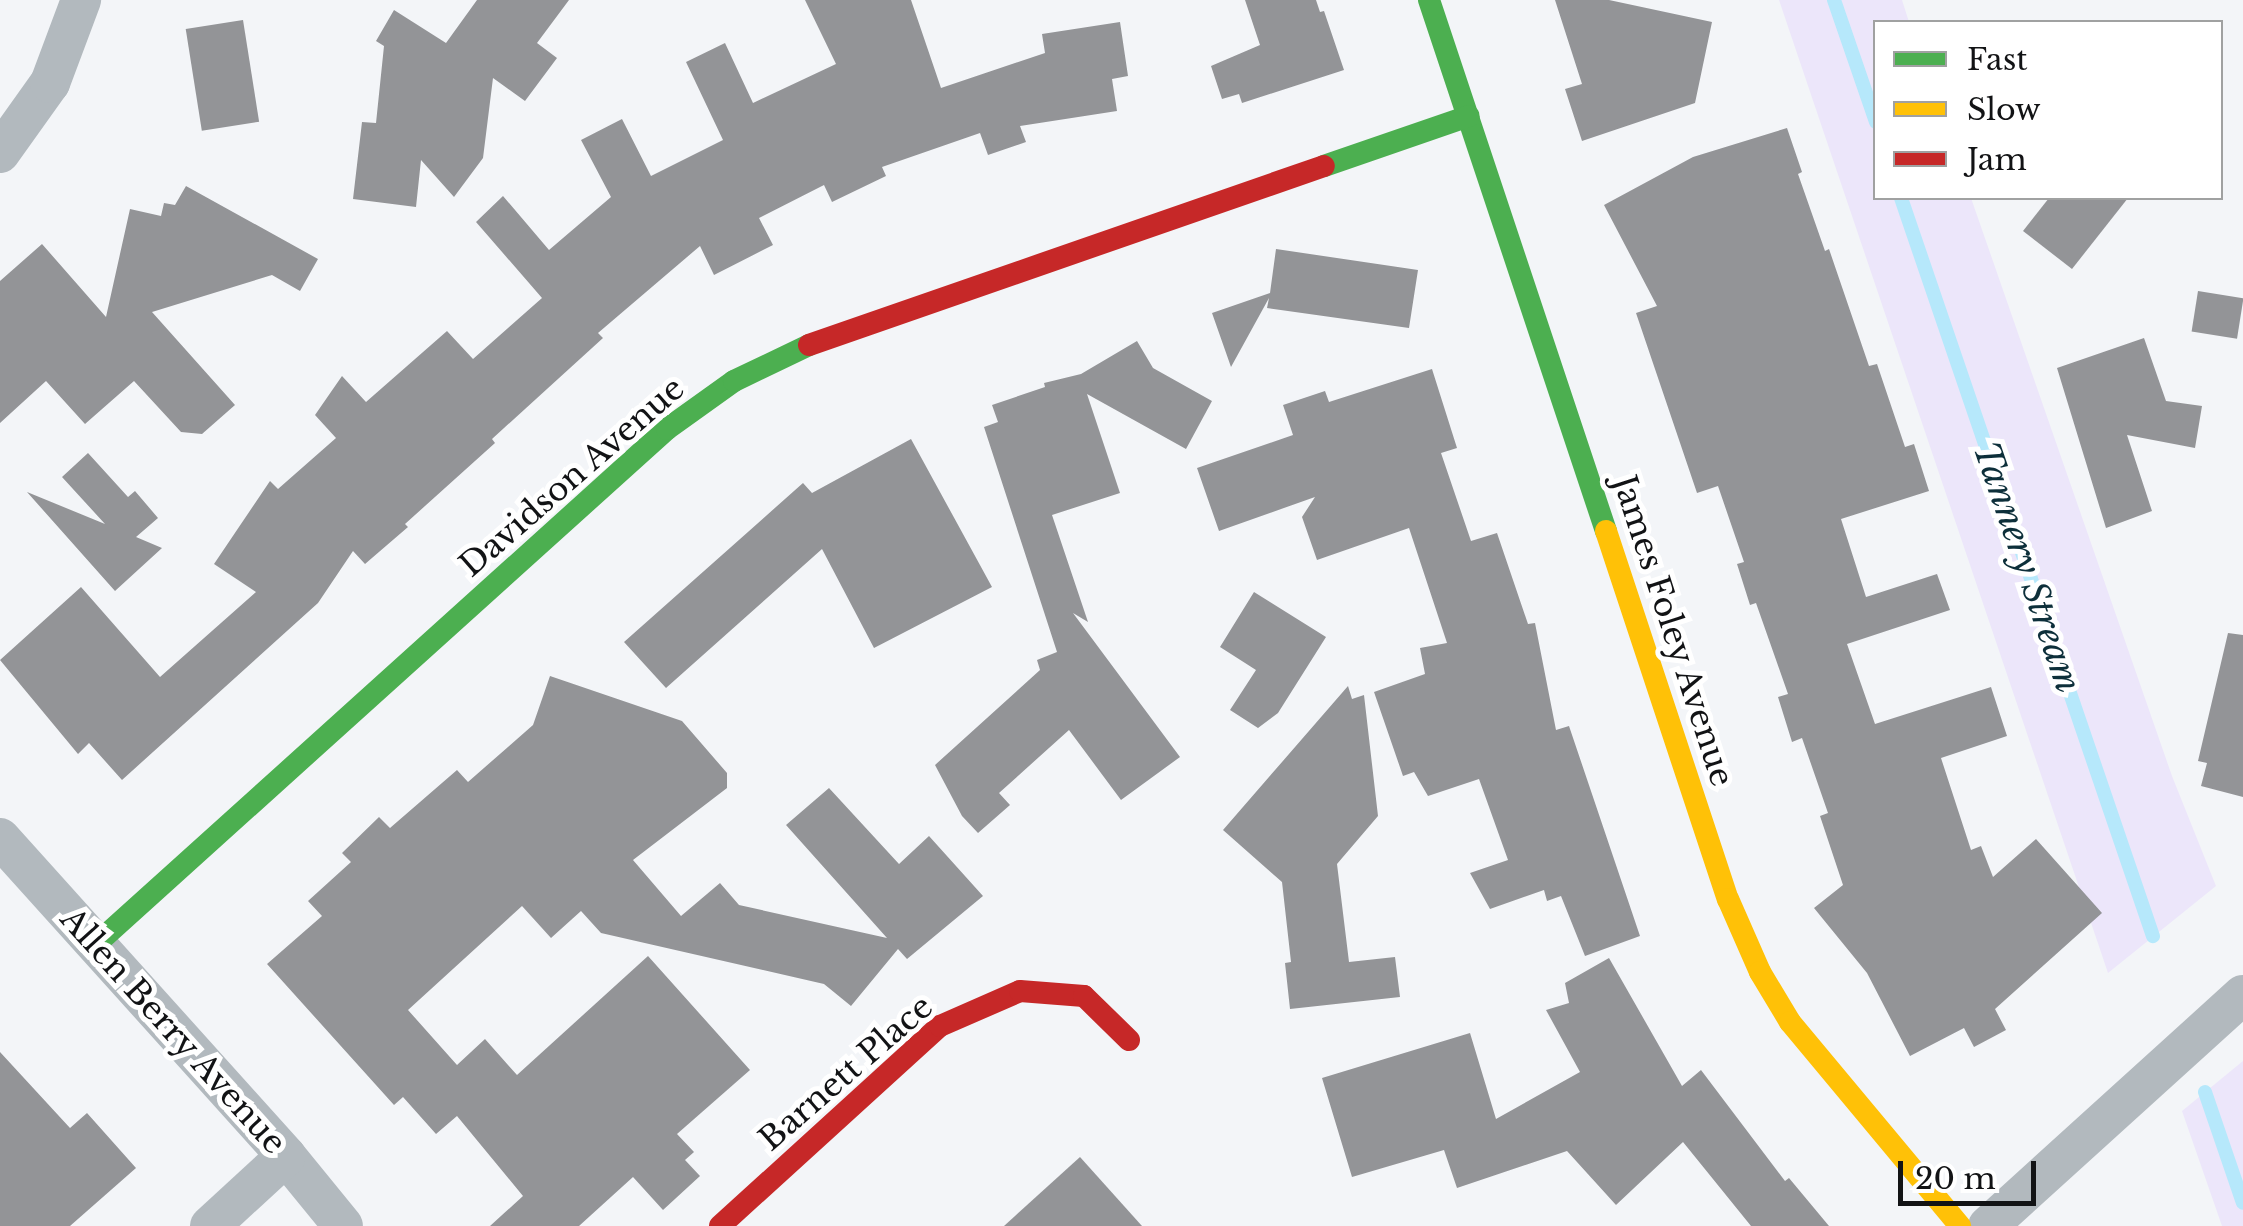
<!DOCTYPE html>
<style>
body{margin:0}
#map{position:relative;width:2243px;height:1226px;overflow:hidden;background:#f3f5f8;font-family:"Libre Baskerville",serif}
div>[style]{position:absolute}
.green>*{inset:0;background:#ece6fa}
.stream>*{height:14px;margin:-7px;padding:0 7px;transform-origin:7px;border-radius:7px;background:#b6e8fb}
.building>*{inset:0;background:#939497;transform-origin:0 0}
.street>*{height:40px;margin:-20px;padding:0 20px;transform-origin:20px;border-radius:20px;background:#b2b9be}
.fast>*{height:22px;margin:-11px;padding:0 11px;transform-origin:11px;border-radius:11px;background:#4caf50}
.slow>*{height:22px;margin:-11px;padding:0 11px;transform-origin:11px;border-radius:11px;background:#ffc107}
.jam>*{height:22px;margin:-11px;padding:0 11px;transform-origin:11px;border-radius:11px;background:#c62828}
span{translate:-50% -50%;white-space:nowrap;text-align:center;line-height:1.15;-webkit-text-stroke:10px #fff;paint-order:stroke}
.street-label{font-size:32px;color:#121315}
.water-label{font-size:35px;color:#0d2f3a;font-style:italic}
.legend{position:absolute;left:1873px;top:20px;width:350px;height:180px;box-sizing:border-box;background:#fff;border:2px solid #a0a1a1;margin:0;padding:12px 18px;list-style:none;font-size:30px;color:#121315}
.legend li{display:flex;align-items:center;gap:20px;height:50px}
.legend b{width:50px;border:2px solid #a0a1a1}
.scale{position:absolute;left:1898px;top:1161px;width:138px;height:45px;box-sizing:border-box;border:5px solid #121315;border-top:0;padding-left:12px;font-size:30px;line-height:35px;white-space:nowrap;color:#121315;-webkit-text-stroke:8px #fff;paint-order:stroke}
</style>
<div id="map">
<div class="green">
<div style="clip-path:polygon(1779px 0,1902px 0,1909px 22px,1876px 22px,1876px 198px,1971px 198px,2172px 776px,2216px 886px,2108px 973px)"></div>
<div style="clip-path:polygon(2243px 1061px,2243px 1226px,2222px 1226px,2182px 1111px)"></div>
</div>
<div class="stream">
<div style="left:1834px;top:0;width:129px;rotate:71deg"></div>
<div style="left:1901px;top:198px;width:780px;rotate:71.15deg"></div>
<div style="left:2205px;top:1092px;width:117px;rotate:71.1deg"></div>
</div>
<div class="building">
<div style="clip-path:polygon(477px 0,569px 0,537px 43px,557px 58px,525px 101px,493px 78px,483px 158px,454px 197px,421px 160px,416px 207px,353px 199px,362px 122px,376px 123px,384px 46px,376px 41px,394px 10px,446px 43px)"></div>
<div style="clip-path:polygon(805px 0,911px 0,941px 88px,1045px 53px,1042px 34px,1120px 22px,1128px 76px,1112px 79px,1117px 111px,1020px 126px,1026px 142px,988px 155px,980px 133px,882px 167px,886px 176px,832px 202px,824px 185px,759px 218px,773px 245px,714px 275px,700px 246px,598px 333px,603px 338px,492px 439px,495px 443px,405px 524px,408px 527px,365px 564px,353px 551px,318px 603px,122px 780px,89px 743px,78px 754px,0 660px,81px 587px,160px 677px,256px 592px,214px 564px,270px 481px,278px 489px,336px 438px,315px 415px,342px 376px,366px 402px,447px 331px,473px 359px,542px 298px,476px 222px,503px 196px,549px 250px,611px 197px,581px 140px,622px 119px,651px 176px,723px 140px,686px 62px,725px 43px,753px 103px,836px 64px)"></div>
<div style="clip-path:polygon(1245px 0,1316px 0,1320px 12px,1324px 11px,1344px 70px,1242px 103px,1239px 94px,1222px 99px,1211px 66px,1260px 45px)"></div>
<div style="clip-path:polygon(1555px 0,1609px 0,1712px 22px,1695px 103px,1582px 141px,1565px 89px,1582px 84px)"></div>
<div style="left:243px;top:20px;width:103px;height:58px;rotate:81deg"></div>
<div style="clip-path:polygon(1787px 128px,1802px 172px,1798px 174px,1825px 251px,1829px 249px,1869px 366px,1877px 364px,1905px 447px,1914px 444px,1929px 491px,1841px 519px,1866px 597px,1937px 574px,1950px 610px,1847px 644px,1875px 724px,1991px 687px,2007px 736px,1941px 758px,1971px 850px,1981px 846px,1993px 877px,2036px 839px,2102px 913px,1995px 1009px,2006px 1030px,1974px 1047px,1964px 1028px,1910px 1056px,1867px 973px,1814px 908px,1843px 885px,1820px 816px,1828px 813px,1802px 738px,1792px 742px,1778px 697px,1788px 694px,1756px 603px,1750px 605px,1737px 564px,1744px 562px,1718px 486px,1697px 493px,1636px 313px,1657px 306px,1604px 205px,1693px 157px)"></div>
<div style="clip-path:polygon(186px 186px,318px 259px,300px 291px,272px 275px,152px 312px,235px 405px,202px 434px,181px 432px,134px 381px,85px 424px,46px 381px,0 423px,0 281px,42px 244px,106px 317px,130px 209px,161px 216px,164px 203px,175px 205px)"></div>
<div style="clip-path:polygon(2049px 198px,2128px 198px,2072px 269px,2023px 231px)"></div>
<div style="clip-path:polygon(1276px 249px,1418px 270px,1409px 328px,1267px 308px,1269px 298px,1231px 367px,1212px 313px,1270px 293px)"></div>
<div style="left:2198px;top:291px;width:46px;height:41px;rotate:9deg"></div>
<div style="clip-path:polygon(2144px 338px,2166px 401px,2202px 406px,2195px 448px,2127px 435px,2152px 511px,2106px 528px,2057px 368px)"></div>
<div style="clip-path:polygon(1137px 341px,1153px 368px,1212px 401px,1186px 449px,1087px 394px,1120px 493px,1052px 515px,1088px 622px,1073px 613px,1180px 757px,1121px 800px,1069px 730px,999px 793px,1010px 805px,978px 833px,962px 816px,935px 765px,1040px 670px,1037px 660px,1057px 652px,984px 427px,998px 422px,992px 405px,1045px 387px,1044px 383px,1081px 374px)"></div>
<div style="clip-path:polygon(1432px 369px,1457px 448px,1441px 453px,1471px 541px,1497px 533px,1528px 624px,1535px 623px,1556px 730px,1569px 726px,1640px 936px,1585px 956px,1561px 896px,1547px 901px,1544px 890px,1490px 909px,1470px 873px,1508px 860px,1479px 779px,1428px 796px,1414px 772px,1403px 776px,1374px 692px,1425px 674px,1420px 648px,1447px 643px,1409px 528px,1317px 560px,1302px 517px,1315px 497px,1219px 531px,1197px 468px,1293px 435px,1283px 405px,1325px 391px,1329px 402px)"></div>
<div style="clip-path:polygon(911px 439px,992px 587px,874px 648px,822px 549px,666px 688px,624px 642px,803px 483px,812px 493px)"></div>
<div style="clip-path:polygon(88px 453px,128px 497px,135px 491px,158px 518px,136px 537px,162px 548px,115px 591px,27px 492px,105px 524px,62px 477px)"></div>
<div style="clip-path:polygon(1254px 592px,1326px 637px,1278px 713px,1258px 728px,1230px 710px,1256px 670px,1220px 647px)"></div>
<div style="clip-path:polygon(2228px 633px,2243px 635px,2243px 797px,2201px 786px,2207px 763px,2198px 761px)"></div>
<div style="clip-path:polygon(550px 676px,682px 721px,727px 773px,727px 788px,633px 860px,681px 916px,720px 883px,739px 905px,887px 938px,786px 825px,829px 788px,899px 864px,929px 836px,983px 896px,907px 959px,898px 949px,851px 1006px,824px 984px,601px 933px,581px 911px,551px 938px,522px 906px,408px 1010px,457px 1065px,485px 1039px,517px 1075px,648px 956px,750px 1070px,677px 1134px,694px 1152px,685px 1160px,700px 1176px,663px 1210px,633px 1177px,579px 1226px,490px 1226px,523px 1196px,457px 1116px,436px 1134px,403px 1097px,394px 1105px,267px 964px,322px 916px,308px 901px,351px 862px,342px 853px,379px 817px,390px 828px,457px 770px,468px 782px,533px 725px)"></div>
<div style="clip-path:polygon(1348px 686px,1352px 699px,1364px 695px,1378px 816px,1337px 864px,1349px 962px,1395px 957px,1400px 997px,1290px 1009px,1285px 963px,1291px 962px,1282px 882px,1223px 830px)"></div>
<div style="clip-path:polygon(1609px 958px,1682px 1086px,1701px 1070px,1785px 1181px,1789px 1178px,1829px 1226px,1751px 1226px,1683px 1142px,1616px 1205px,1567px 1151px,1457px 1188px,1444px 1150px,1352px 1177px,1322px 1078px,1470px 1033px,1496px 1119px,1580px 1072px,1546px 1010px,1569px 1003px,1565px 983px)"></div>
<div style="clip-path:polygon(0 1052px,70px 1128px,87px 1113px,136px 1168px,70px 1226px,0 1226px)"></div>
<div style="clip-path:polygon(1080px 1157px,1142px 1226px,1004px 1226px)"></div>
</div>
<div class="street">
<div style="left:0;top:153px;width:86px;rotate:-54.5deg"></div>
<div style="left:50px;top:83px;width:89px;rotate:-69.5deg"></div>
<div style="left:0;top:838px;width:428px;rotate:48deg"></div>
<div style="left:286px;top:1156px;width:90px;rotate:50.8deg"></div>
<div style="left:210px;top:1226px;width:103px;rotate:-42.6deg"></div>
<div style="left:1988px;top:1226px;width:344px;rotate:-42.2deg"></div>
</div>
<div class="fast">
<div style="left:1429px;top:0;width:560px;rotate:71.57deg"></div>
<div style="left:1324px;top:166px;width:153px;rotate:-19deg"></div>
<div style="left:95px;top:945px;width:770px;rotate:-42.05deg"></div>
<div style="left:667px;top:429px;width:82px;rotate:-35.6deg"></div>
<div style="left:734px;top:381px;width:83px;rotate:-25.6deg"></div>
</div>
<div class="slow">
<div style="left:1606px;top:531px;width:388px;rotate:71.7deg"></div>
<div style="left:1728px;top:899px;width:80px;rotate:66.3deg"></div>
<div style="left:1760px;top:972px;width:58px;rotate:59deg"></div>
<div style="left:1790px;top:1022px;width:266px;rotate:50.2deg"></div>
</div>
<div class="jam">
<div style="left:809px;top:345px;width:545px;rotate:-19.17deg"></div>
<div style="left:720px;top:1226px;width:297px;rotate:-42.3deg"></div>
<div style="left:940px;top:1026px;width:87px;rotate:-23.6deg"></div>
<div style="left:1020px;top:991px;width:64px;rotate:4.5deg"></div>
<div style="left:1084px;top:996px;width:63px;rotate:44.4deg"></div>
</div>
<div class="street-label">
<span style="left:572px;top:477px;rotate:-41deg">Davidson Avenue</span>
<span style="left:1673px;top:631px;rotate:72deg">James Foley Avenue</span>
<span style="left:173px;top:1031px;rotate:48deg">Allen Berry Avenue</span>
<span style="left:846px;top:1073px;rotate:-41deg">Barnett Place</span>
</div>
<div class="water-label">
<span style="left:2027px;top:567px;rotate:71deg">Tannery Stream</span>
</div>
<ul class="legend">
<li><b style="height:12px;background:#4caf50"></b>Fast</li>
<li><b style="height:12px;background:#ffc107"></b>Slow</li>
<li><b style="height:12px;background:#c62828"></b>Jam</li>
</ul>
<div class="scale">20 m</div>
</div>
